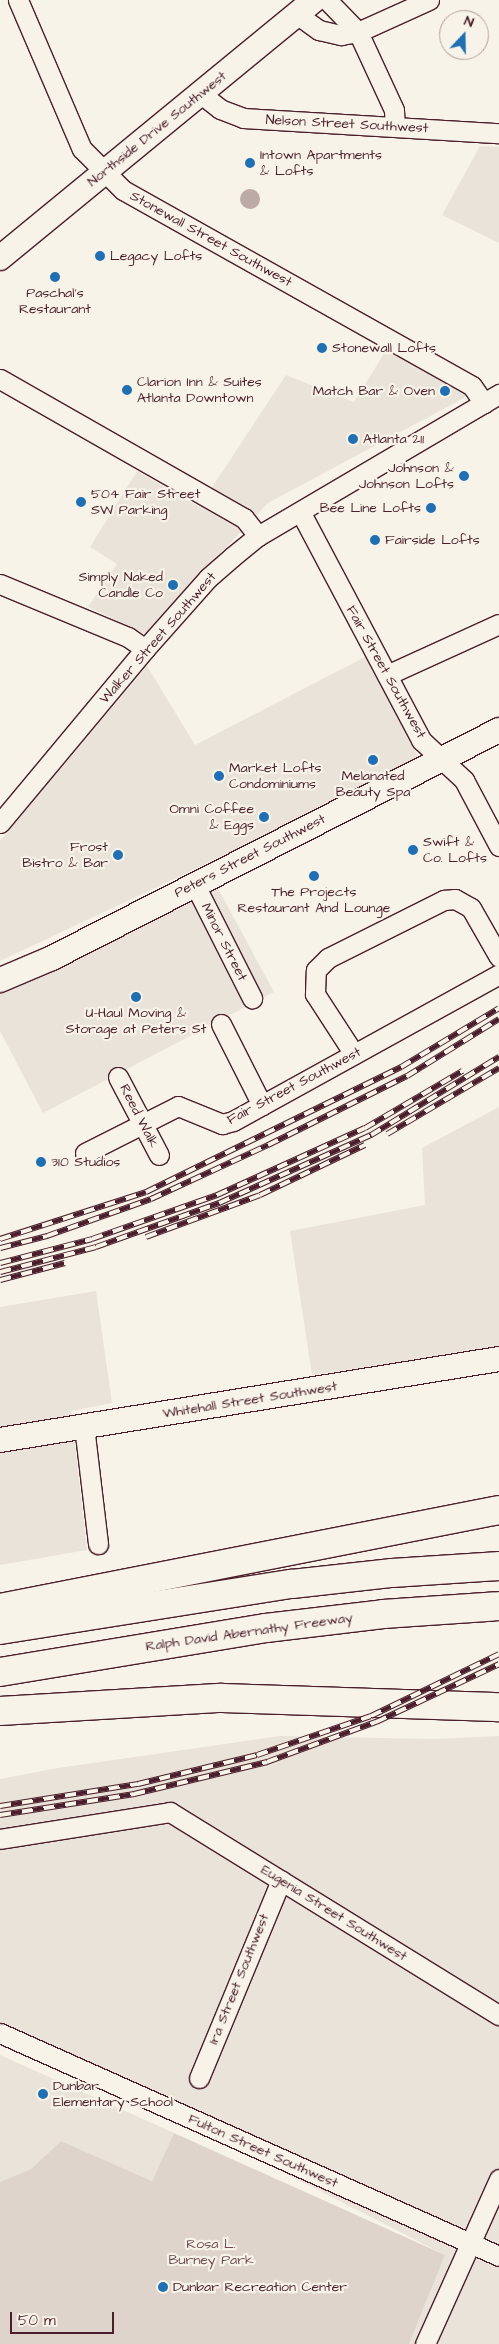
<!DOCTYPE html>
<style>
body{margin:0}
#map{position:relative;width:499px;height:2344px;overflow:hidden;background:#f7f3e8;font-family:"Architects Daughter",sans-serif}
div>[style]{position:absolute}
.built>*{inset:0;background:#eae3da}
.green>*{inset:0;background:#ded4cc}
.water>*{inset:0;background:#bcaaa7}
.round{border-radius:50%}
.roads{filter:drop-shadow(1px 0 #4a1f2b) drop-shadow(-1px 0 #4a1f2b) drop-shadow(0 1px #4a1f2b) drop-shadow(0 -1px #4a1f2b)}
.minor>*{height:19px;margin:-9.5px;padding:0 9.5px;transform-origin:9.5px;border-radius:9.5px;background:#f7f3e8}
.major>*{height:24px;margin:-12px;padding:0 12px;transform-origin:12px;border-radius:12px;background:#f7f3e8}
.highway>*{height:28px;margin:-14px;padding:0 14px;transform-origin:14px;border-radius:14px;background:#f7f3e8}
.rail>*{height:5.5px;margin-top:-2.75px;transform-origin:0;background:repeating-linear-gradient(90deg,#f7f3e8 0 11px,#4a1f2b 0 22px);box-sizing:border-box;border-block:1px solid #4a1f2b}
.dots>*{width:14px;height:14px;translate:-50% -50%;box-sizing:border-box;border:2px solid #f7f3e8;border-radius:50%}
span{translate:-50% -50%;white-space:nowrap;text-align:center;line-height:1.15;-webkit-text-stroke:4.5px #f7f3e8;paint-order:stroke}
.street-label{font-size:14px;color:#4a1f2b}
.poi-label{font-size:14px;color:#4a1f2b}
.left{translate:0 -50%;text-align:left}
.right{translate:-100% -50%;text-align:right}
.park-label{font-size:14px;color:#6f4c53}
.north{position:absolute;left:439px;top:10px;width:50px;height:50px;box-sizing:border-box;background:#f7f3e8;border:1px solid #b29e9c;border-radius:50%;rotate:21deg;font-size:14px;font-weight:700;line-height:20px;text-align:center;color:#4a1f2b}
.north::after{content:'';display:block;margin:auto;width:18px;height:22px;background:#1f6fb2;clip-path:polygon(50% 0,100% 100%,50% 72%,0 100%)}
.scale{position:absolute;left:10px;top:2312px;width:104px;height:22px;box-sizing:border-box;border:2px solid #4a1f2b;border-top:0;padding-left:6px;font-size:15px;line-height:18px;white-space:nowrap;color:#4a1f2b;-webkit-text-stroke:4px #f7f3e8;paint-order:stroke}
</style>
<div id="map">
<div class="built">
<div style="clip-path:polygon(480px 146px,499px 147px,499px 243px,442px 215px)"></div>
<div style="clip-path:polygon(390px 344px,468px 390px,464px 398px,268px 503px,145px 634px,88px 607px,117px 564px,90px 547px,137px 471px,199px 507px,286px 375px,354px 402px)"></div>
<div style="clip-path:polygon(367px 656px,419px 759px,286px 826px,0 961px,0 841px,147px 666px,195px 745px)"></div>
<div style="clip-path:polygon(214px 881px,274px 992px,43px 1113px,0 1031px,0 989px)"></div>
<div style="clip-path:polygon(499px 1107px,499px 1348px,312px 1375px,290px 1231px,425px 1205px,422px 1148px)"></div>
<div style="clip-path:polygon(96px 1291px,112px 1403px,71px 1411px,87px 1550px,0 1565px,0 1307px)"></div>
<div style="clip-path:polygon(280px 1736px,434px 1739px,499px 1736px,499px 2344px,409px 2344px,445px 2255px,179px 2119px,0 2041px,0 1779px,58px 1768px)"></div>
<div style="clip-path:polygon(0 2055px,174px 2133px,152px 2181px,61px 2141px,31px 2169px,0 2182px)"></div>
</div>
<div class="green">
<div style="clip-path:polygon(174px 2133px,445px 2255px,409px 2344px,0 2344px,0 2182px,31px 2169px,61px 2141px,152px 2181px)"></div>
</div>
<div class="water">
<div class="round" style="left:240px;top:189px;width:20px;height:20px"></div>
</div>
<div class="roads">
<div class="minor">
<div style="left:18px;top:0;width:162px;rotate:66.8deg"></div>
<div style="left:82px;top:149px;width:58px;rotate:45deg"></div>
<div style="left:123px;top:190px;width:400px;rotate:29.3deg"></div>
<div style="left:472px;top:386px;width:21px;rotate:55deg"></div>
<div style="left:327px;top:0;width:45px;rotate:45.9deg"></div>
<div style="left:358px;top:32px;width:86px;rotate:65.2deg"></div>
<div style="left:394px;top:110px;width:17px;rotate:87deg"></div>
<div style="left:298px;top:15px;width:26px;rotate:36deg"></div>
<div style="left:319px;top:30px;width:23px;rotate:13deg"></div>
<div style="left:341px;top:35px;width:17px;rotate:-10deg"></div>
<div style="left:358px;top:32px;width:78px;rotate:-24.3deg"></div>
<div style="left:201px;top:94px;width:24px;rotate:38deg"></div>
<div style="left:220px;top:109px;width:25px;rotate:21deg"></div>
<div style="left:243px;top:118px;width:256px;rotate:3.4deg"></div>
<div style="left:0;top:379px;width:281px;rotate:29.7deg"></div>
<div style="left:244px;top:518px;width:23px;rotate:52deg"></div>
<div style="left:301px;top:513px;width:257px;rotate:62.1deg"></div>
<div style="left:421px;top:740px;width:59px;rotate:42.9deg"></div>
<div style="left:464px;top:780px;width:75px;rotate:62.1deg"></div>
<div style="left:0;top:584px;width:139px;rotate:22.5deg"></div>
<div style="left:128px;top:637px;width:21px;rotate:35deg"></div>
<div style="left:387px;top:675px;width:123px;rotate:-24.5deg"></div>
<div style="left:0;top:823px;width:226px;rotate:-50.2deg"></div>
<div style="left:145px;top:649px;width:95px;rotate:-48.4deg"></div>
<div style="left:208px;top:578px;width:32px;rotate:-41deg"></div>
<div style="left:232px;top:557px;width:33px;rotate:-39deg"></div>
<div style="left:258px;top:536px;width:280px;rotate:-30.5deg"></div>
<div style="left:195px;top:885px;width:127px;rotate:63.2deg"></div>
<div style="left:221px;top:1024px;width:91px;rotate:63.2deg"></div>
<div style="left:354px;top:1054px;width:72px;rotate:-123deg"></div>
<div style="left:315px;top:994px;width:24px;rotate:-88deg"></div>
<div style="left:316px;top:970px;width:17px;rotate:-45deg"></div>
<div style="left:328px;top:958px;width:130px;rotate:-26.6deg"></div>
<div style="left:444px;top:900px;width:11px;rotate:-5deg"></div>
<div style="left:455px;top:899px;width:18px;rotate:29deg"></div>
<div style="left:471px;top:908px;width:56px;rotate:60.3deg"></div>
<div style="left:118px;top:1077px;width:88px;rotate:62.3deg"></div>
<div style="left:85px;top:1153px;width:104px;rotate:-26.8deg"></div>
<div style="left:178px;top:1106px;width:48px;rotate:22.2deg"></div>
<div style="left:222px;top:1124px;width:11px;rotate:-15deg"></div>
<div style="left:233px;top:1121px;width:304px;rotate:-28.9deg"></div>
<div style="left:84px;top:1426px;width:119px;rotate:83.2deg"></div>
<div style="left:0;top:1839px;width:172px;rotate:-9deg"></div>
<div style="left:170px;top:1812px;width:387px;rotate:31.7deg"></div>
<div style="left:0;top:2033px;width:547px;rotate:24.08deg"></div>
<div style="left:199px;top:2078px;width:214px;rotate:-67.5deg"></div>
<div style="left:425px;top:2344px;width:181px;rotate:-65.8deg"></div>
</div>
<div class="major">
<div style="left:0;top:258px;width:406px;rotate:-39.4deg"></div>
<div style="left:0;top:980px;width:56px;rotate:-22.9deg"></div>
<div style="left:52px;top:958px;width:502px;rotate:-27.02deg"></div>
<div style="left:0;top:1440px;width:506px;rotate:-9.22deg"></div>
</div>
<div class="highway">
<div style="left:0;top:1608px;width:509px;rotate:-11.11deg"></div>
<div style="left:0;top:1630px;width:296px;rotate:-9deg"></div>
<div style="left:292px;top:1584px;width:101px;rotate:-6.3deg"></div>
<div style="left:392px;top:1573px;width:107px;rotate:-3.7deg"></div>
<div style="left:0;top:1672px;width:270px;rotate:-9.4deg"></div>
<div style="left:266px;top:1628px;width:118px;rotate:-6.8deg"></div>
<div style="left:383px;top:1614px;width:116px;rotate:-3.9deg"></div>
<div style="left:0;top:1711px;width:222px;rotate:-3.4deg"></div>
<div style="left:222px;top:1698px;width:277px;rotate:1.9deg"></div>
</div>
</div>
<div class="rail">
<div style="left:387px;top:1134px;width:130px;rotate:-30.5deg"></div>
<div style="left:146px;top:1237px;width:121px;rotate:-20.2deg"></div>
<div style="left:260px;top:1195px;width:116px;rotate:-25.5deg"></div>
<div style="left:0;top:1239px;width:153px;rotate:-17.8deg"></div>
<div style="left:146px;top:1192px;width:284px;rotate:-26.1deg"></div>
<div style="left:401px;top:1067px;width:114px;rotate:-31deg"></div>
<div style="left:0;top:1248px;width:49px;rotate:-14.3deg"></div>
<div style="left:47px;top:1236px;width:110px;rotate:-19.6deg"></div>
<div style="left:151px;top:1199px;width:129px;rotate:-24.8deg"></div>
<div style="left:268px;top:1145px;width:155px;rotate:-26.4deg"></div>
<div style="left:407px;top:1076px;width:108px;rotate:-31.8deg"></div>
<div style="left:0;top:1263px;width:95px;rotate:-14.6deg"></div>
<div style="left:92px;top:1239px;width:133px;rotate:-19.4deg"></div>
<div style="left:217px;top:1195px;width:162px;rotate:-24.4deg"></div>
<div style="left:365px;top:1128px;width:113px;rotate:-30.4deg"></div>
<div style="left:0;top:1272px;width:99px;rotate:-14.6deg"></div>
<div style="left:96px;top:1247px;width:131px;rotate:-19.7deg"></div>
<div style="left:219px;top:1203px;width:167px;rotate:-24.1deg"></div>
<div style="left:371px;top:1135px;width:150px;rotate:-31.4deg"></div>
<div style="left:0;top:1280px;width:67px;rotate:-14.7deg"></div>
<div style="left:0;top:1806px;width:140px;rotate:-9.1deg"></div>
<div style="left:138px;top:1784px;width:122px;rotate:-13.7deg"></div>
<div style="left:257px;top:1755px;width:120px;rotate:-18.9deg"></div>
<div style="left:371px;top:1716px;width:142px;rotate:-25.8deg"></div>
<div style="left:0;top:1815px;width:136px;rotate:-8.9deg"></div>
<div style="left:134px;top:1794px;width:137px;rotate:-13.5deg"></div>
<div style="left:267px;top:1762px;width:116px;rotate:-20.2deg"></div>
<div style="left:376px;top:1722px;width:136px;rotate:-25.2deg"></div>
</div>
<div class="dots">
<div style="left:250px;top:163px;background:#1f6fb2"></div>
<div style="left:100px;top:256px;background:#1f6fb2"></div>
<div style="left:55px;top:277px;background:#1f6fb2"></div>
<div style="left:322px;top:348px;background:#1f6fb2"></div>
<div style="left:127px;top:390px;background:#1f6fb2"></div>
<div style="left:445px;top:391px;background:#1f6fb2"></div>
<div style="left:353px;top:439px;background:#1f6fb2"></div>
<div style="left:464px;top:476px;background:#1f6fb2"></div>
<div style="left:81px;top:502px;background:#1f6fb2"></div>
<div style="left:431px;top:508px;background:#1f6fb2"></div>
<div style="left:375px;top:540px;background:#1f6fb2"></div>
<div style="left:173px;top:585px;background:#1f6fb2"></div>
<div style="left:373px;top:760px;background:#1f6fb2"></div>
<div style="left:219px;top:776px;background:#1f6fb2"></div>
<div style="left:264px;top:817px;background:#1f6fb2"></div>
<div style="left:413px;top:850px;background:#1f6fb2"></div>
<div style="left:118px;top:855px;background:#1f6fb2"></div>
<div style="left:314px;top:876px;background:#1f6fb2"></div>
<div style="left:136px;top:997px;background:#1f6fb2"></div>
<div style="left:41px;top:1162px;background:#1f6fb2"></div>
<div style="left:43px;top:2094px;background:#1f6fb2"></div>
<div style="left:163px;top:2287px;background:#1f6fb2"></div>
</div>
<div class="street-label">
<span style="left:347px;top:124px;rotate:3deg">Nelson Street Southwest</span>
<span style="left:157px;top:129px;rotate:-39deg">Northside Drive Southwest</span>
<span style="left:211px;top:239px;rotate:29deg">Stonewall Street Southwest</span>
<span style="left:158px;top:638px;rotate:-49deg">Walker Street Southwest</span>
<span style="left:386px;top:672px;rotate:61deg">Fair Street Southwest</span>
<span style="left:250px;top:856px;rotate:-27deg">Peters Street Southwest</span>
<span style="left:224px;top:942px;rotate:63deg">Minor Street</span>
<span style="left:294px;top:1086px;rotate:-28deg">Fair Street Southwest</span>
<span style="left:139px;top:1116px;rotate:63deg">Reed Walk</span>
<span style="left:250px;top:1400px;rotate:-9deg">Whitehall Street Southwest</span>
<span style="left:249px;top:1632px;rotate:-8deg">Ralph David Abernathy Freeway</span>
<span style="left:334px;top:1913px;rotate:32deg">Eugenia Street Southwest</span>
<span style="left:239px;top:1979px;rotate:-68deg">Ira Street Southwest</span>
<span style="left:263px;top:2151px;rotate:24deg">Fulton Street Southwest</span>
</div>
<div class="poi-label">
<span class="left" style="left:260px;top:163px">Intown Apartments<br>&amp; Lofts</span>
<span class="left" style="left:110px;top:256px">Legacy Lofts</span>
<span style="left:55px;top:301px">Paschal's<br>Restaurant</span>
<span class="left" style="left:332px;top:348px">Stonewall Lofts</span>
<span class="left" style="left:137px;top:390px">Clarion Inn &amp; Suites<br>Atlanta Downtown</span>
<span class="right" style="left:435px;top:391px">Match Bar &amp; Oven</span>
<span class="left" style="left:363px;top:439px">Atlanta 211</span>
<span class="right" style="left:454px;top:476px">Johnson &amp;<br>Johnson Lofts</span>
<span class="left" style="left:91px;top:502px">504 Fair Street<br>SW Parking</span>
<span class="right" style="left:421px;top:508px">Bee Line Lofts</span>
<span class="left" style="left:385px;top:540px">Fairside Lofts</span>
<span class="right" style="left:163px;top:585px">Simply Naked<br>Candle Co</span>
<span class="left" style="left:229px;top:776px">Market Lofts<br>Condominiums</span>
<span style="left:373px;top:784px">Melanated<br>Beauty Spa</span>
<span class="right" style="left:254px;top:817px">Omni Coffee<br>&amp; Eggs</span>
<span class="left" style="left:423px;top:850px">Swift &amp;<br>Co. Lofts</span>
<span class="right" style="left:108px;top:855px">Frost<br>Bistro &amp; Bar</span>
<span style="left:314px;top:900px">The Projects<br>Restaurant And Lounge</span>
<span style="left:136px;top:1021px">U-Haul Moving &amp;<br>Storage at Peters St</span>
<span class="left" style="left:51px;top:1162px">310 Studios</span>
<span class="left" style="left:53px;top:2094px">Dunbar<br>Elementary School</span>
<span class="left" style="left:173px;top:2287px">Dunbar Recreation Center</span>
</div>
<div class="park-label">
<span style="left:211px;top:2252px">Rosa L.<br>Burney Park</span>
</div>
<div class="north">N</div>
<div class="scale">50 m</div>
</div>
